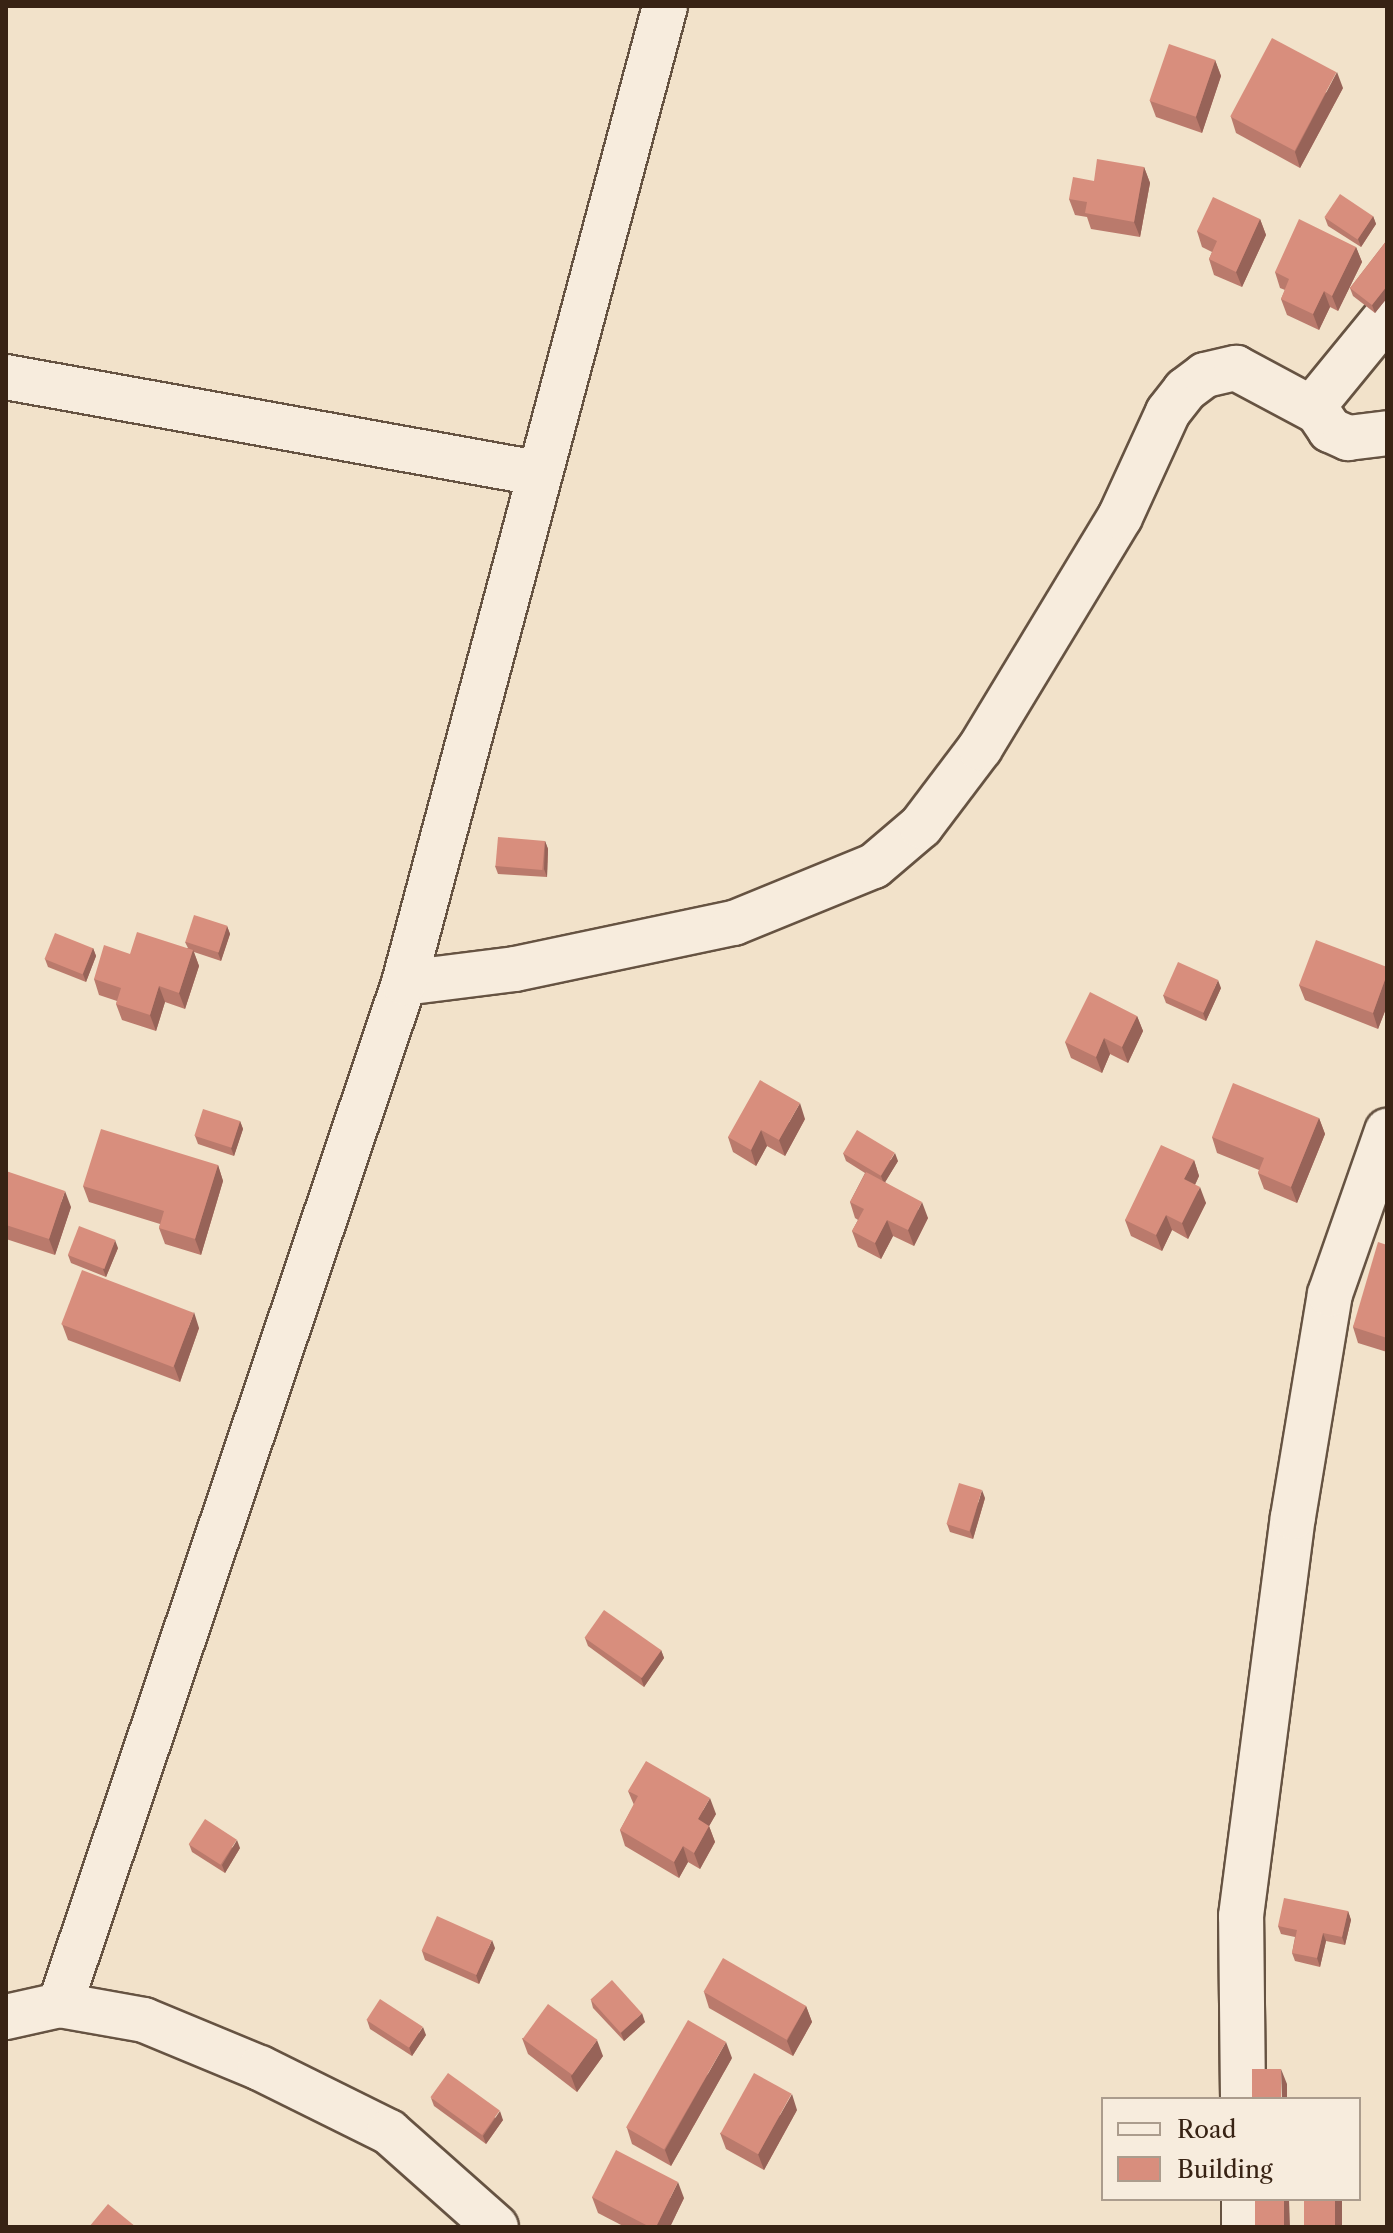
<!DOCTYPE html>
<style>
body{margin:0}
#map{position:relative;width:1393px;height:2233px;overflow:hidden;background:#f2e2ca;font-family:"Libre Caslon Text",serif}
div>[style]{position:absolute}
.roads{filter:drop-shadow(2px 0 #665342) drop-shadow(-2px 0 #665342) drop-shadow(0 2px #665342) drop-shadow(0 -2px #665342)}
.minor>*{height:44px;margin:-22px;padding:0 22px;transform-origin:22px;border-radius:22px;background:#f7ecdd}
.wall>*{inset:0;background:#ba7a6c}
.shaded-wall>*{inset:0;background:#976358;transform-origin:0 0}
.building>*{inset:0;background:#d88e7d;transform-origin:0 0}
span{translate:-50% -50%;white-space:nowrap;text-align:center;line-height:1.15;-webkit-text-stroke:6px #f7ecdd;paint-order:stroke}
.frame{position:absolute;inset:0;border:8px solid #382314;pointer-events:none}
.legend{position:absolute;left:1101px;top:2097px;width:260px;height:104px;box-sizing:border-box;background:#f7ecdd;border:2px solid #ab9c8d;margin:0;padding:10px 14px;list-style:none;font-size:24px;color:#382314}
.legend li{display:flex;align-items:center;gap:16px;height:40px}
.legend b{width:40px;border:2px solid #ab9c8d}
</style>
<div id="map">
<div class="roads">
<div class="minor">
<div style="left:1387px;top:316px;width:106px;rotate:129.3deg"></div>
<div style="left:1320px;top:398px;width:14px;rotate:98deg"></div>
<div style="left:1318px;top:412px;width:22px;rotate:56deg"></div>
<div style="left:1330px;top:430px;width:20px;rotate:24deg"></div>
<div style="left:1348px;top:438px;width:39px;rotate:-7deg"></div>
<div style="left:6px;top:377px;width:540px;rotate:10.25deg"></div>
<div style="left:404px;top:983px;width:112px;rotate:-7.2deg"></div>
<div style="left:515px;top:969px;width:224px;rotate:-11.9deg"></div>
<div style="left:734px;top:923px;width:151px;rotate:-22.2deg"></div>
<div style="left:874px;top:866px;width:62px;rotate:-40.4deg"></div>
<div style="left:921px;top:826px;width:98px;rotate:-52.9deg"></div>
<div style="left:980px;top:748px;width:270px;rotate:-58.8deg"></div>
<div style="left:1120px;top:517px;width:115px;rotate:-65.4deg"></div>
<div style="left:1168px;top:412px;width:28px;rotate:-52deg"></div>
<div style="left:1185px;top:390px;width:25px;rotate:-37deg"></div>
<div style="left:1205px;top:375px;width:32px;rotate:-13deg"></div>
<div style="left:1236px;top:368px;width:93px;rotate:28.2deg"></div>
<div style="left:60px;top:2005px;width:1078px;rotate:-71.4deg"></div>
<div style="left:404px;top:983px;width:1011px;rotate:-75.04deg"></div>
<div style="left:6px;top:2017px;width:55px;rotate:-12.5deg"></div>
<div style="left:60px;top:2005px;width:85px;rotate:10.1deg"></div>
<div style="left:144px;top:2020px;width:126px;rotate:22.5deg"></div>
<div style="left:260px;top:2068px;width:144px;rotate:26.4deg"></div>
<div style="left:389px;top:2132px;width:143px;rotate:41.6deg"></div>
<div style="left:1243px;top:2099px;width:183px;rotate:-90.6deg"></div>
<div style="left:1241px;top:1916px;width:402px;rotate:-82.6deg"></div>
<div style="left:1293px;top:1517px;width:226px;rotate:-80.6deg"></div>
<div style="left:1330px;top:1294px;width:173px;rotate:-70.7deg"></div>
<div style="left:1244px;top:2199px;width:28px;rotate:90deg"></div>
</div>
</div>
<div class="wall">
<div style="clip-path:polygon(1215px 60px,1221px 76px,1202px 133px,1156px 117px,1150px 101px)"></div>
<div style="clip-path:polygon(1343px 88px,1300px 168px,1236px 133px,1231px 117px)"></div>
<div style="clip-path:polygon(1144px 167px,1150px 183px,1140px 237px,1091px 229px,1087px 217px,1075px 215px,1069px 199px,1094px 181px)"></div>
<div style="clip-path:polygon(1373px 216px,1376px 224px,1361px 247px,1328px 226px,1325px 218px)"></div>
<div style="clip-path:polygon(1260px 219px,1266px 235px,1242px 287px,1214px 275px,1209px 259px,1212px 252px,1202px 247px,1197px 231px)"></div>
<div style="clip-path:polygon(1387px 240px,1387px 298px,1375px 313px,1353px 296px,1350px 288px)"></div>
<div style="clip-path:polygon(1356px 247px,1362px 262px,1338px 311px,1330px 307px,1319px 330px,1287px 315px,1281px 299px,1285px 290px,1280px 288px,1275px 272px)"></div>
<div style="clip-path:polygon(545px 841px,548px 849px,547px 877px,498px 874px,495px 866px)"></div>
<div style="clip-path:polygon(227px 926px,230px 934px,221px 961px,194px 952px,199px 966px,185px 1009px,165px 1002px,156px 1031px,122px 1020px,116px 1004px,117px 1001px,99px 995px,94px 979px,130px 954px,188px 948px,185px 942px)"></div>
<div style="clip-path:polygon(93px 948px,96px 956px,86px 982px,48px 967px,45px 959px)"></div>
<div style="clip-path:polygon(1387px 967px,1387px 1006px,1378px 1029px,1305px 1000px,1299px 985px)"></div>
<div style="clip-path:polygon(1221px 988px,1206px 1021px,1166px 1003px,1163px 995px)"></div>
<div style="clip-path:polygon(1137px 1016px,1143px 1031px,1128px 1063px,1110px 1054px,1102px 1073px,1071px 1058px,1065px 1042px)"></div>
<div style="clip-path:polygon(1319px 1118px,1325px 1134px,1297px 1203px,1264px 1189px,1258px 1173px,1259px 1170px,1217px 1153px,1212px 1137px)"></div>
<div style="clip-path:polygon(805px 1119px,785px 1156px,767px 1146px,756px 1166px,733px 1152px,728px 1137px)"></div>
<div style="clip-path:polygon(240px 1121px,243px 1129px,234px 1156px,198px 1144px,195px 1136px)"></div>
<div style="clip-path:polygon(843px 1153px,898px 1161px,885px 1182px,928px 1218px,914px 1246px,893px 1236px,881px 1259px,858px 1247px,852px 1231px,858px 1220px,855px 1218px,850px 1202px,865px 1173px,846px 1161px)"></div>
<div style="clip-path:polygon(1194px 1160px,1199px 1176px,1195px 1185px,1206px 1203px,1188px 1239px,1172px 1230px,1162px 1251px,1131px 1236px,1125px 1220px)"></div>
<div style="clip-path:polygon(218px 1165px,223px 1181px,201px 1255px,165px 1244px,159px 1228px,160px 1224px,89px 1202px,83px 1186px)"></div>
<div style="clip-path:polygon(6px 1171px,71px 1207px,55px 1255px,6px 1239px)"></div>
<div style="clip-path:polygon(1387px 1245px,1387px 1352px,1358px 1343px,1353px 1327px)"></div>
<div style="clip-path:polygon(118px 1248px,106px 1277px,71px 1263px,68px 1255px)"></div>
<div style="clip-path:polygon(62px 1324px,199px 1328px,180px 1382px,68px 1340px)"></div>
<div style="clip-path:polygon(985px 1498px,973px 1539px,950px 1532px,947px 1524px)"></div>
<div style="clip-path:polygon(585px 1638px,661px 1650px,664px 1658px,644px 1687px,588px 1646px)"></div>
<div style="clip-path:polygon(628px 1791px,716px 1814px,709px 1826px,715px 1842px,700px 1869px,688px 1862px,679px 1878px,625px 1846px,620px 1830px,634px 1805px)"></div>
<div style="clip-path:polygon(189px 1844px,240px 1848px,225px 1873px,192px 1852px)"></div>
<div style="clip-path:polygon(1348px 1911px,1351px 1920px,1345px 1945px,1326px 1941px,1320px 1967px,1295px 1961px,1292px 1953px,1295px 1937px,1281px 1934px,1278px 1926px)"></div>
<div style="clip-path:polygon(495px 1948px,479px 1984px,425px 1960px,422px 1951px)"></div>
<div style="clip-path:polygon(704px 1992px,806px 2006px,812px 2022px,793px 2056px,709px 2008px)"></div>
<div style="clip-path:polygon(591px 2000px,645px 2022px,624px 2041px,593px 2008px)"></div>
<div style="clip-path:polygon(367px 2020px,426px 2035px,412px 2056px,370px 2029px)"></div>
<div style="clip-path:polygon(522px 2038px,603px 2056px,577px 2092px,528px 2054px)"></div>
<div style="clip-path:polygon(732px 2058px,671px 2166px,632px 2144px,627px 2128px)"></div>
<div style="clip-path:polygon(431px 2098px,503px 2120px,486px 2144px,434px 2106px)"></div>
<div style="clip-path:polygon(797px 2110px,764px 2170px,726px 2149px,720px 2133px)"></div>
<div style="clip-path:polygon(592px 2197px,684px 2198px,670px 2227px,625px 2227px,598px 2213px)"></div>
</div>
<div class="shaded-wall">
<div style="clip-path:polygon(1215px 60px,1221px 76px,1202px 133px,1196px 117px)"></div>
<div style="clip-path:polygon(1337px 72px,1343px 88px,1300px 168px,1295px 152px)"></div>
<div style="clip-path:polygon(1144px 167px,1150px 183px,1140px 237px,1134px 222px)"></div>
<div style="clip-path:polygon(1373px 216px,1376px 224px,1361px 247px,1358px 239px)"></div>
<div style="clip-path:polygon(1260px 219px,1266px 235px,1242px 287px,1236px 272px)"></div>
<div style="clip-path:polygon(1356px 247px,1362px 262px,1338px 311px,1332px 296px)"></div>
<div style="clip-path:polygon(1387px 286px,1387px 298px,1375px 313px,1372px 305px)"></div>
<div style="clip-path:polygon(1324px 291px,1330px 307px,1319px 330px,1313px 314px)"></div>
<div style="clip-path:polygon(545px 841px,548px 849px,547px 877px,544px 869px)"></div>
<div style="clip-path:polygon(227px 926px,230px 934px,221px 961px,218px 953px)"></div>
<div style="clip-path:polygon(93px 948px,96px 956px,86px 982px,83px 974px)"></div>
<div style="clip-path:polygon(193px 950px,199px 966px,185px 1009px,179px 993px)"></div>
<div style="clip-path:polygon(1387px 974px,1387px 1006px,1378px 1029px,1373px 1013px)"></div>
<div style="clip-path:polygon(1218px 980px,1221px 988px,1206px 1021px,1203px 1013px)"></div>
<div style="clip-path:polygon(159px 986px,165px 1002px,156px 1031px,150px 1015px)"></div>
<div style="clip-path:polygon(1137px 1016px,1143px 1031px,1128px 1063px,1122px 1047px)"></div>
<div style="clip-path:polygon(1104px 1038px,1110px 1054px,1102px 1073px,1096px 1057px)"></div>
<div style="clip-path:polygon(800px 1103px,805px 1119px,785px 1156px,779px 1140px)"></div>
<div style="clip-path:polygon(1319px 1118px,1325px 1134px,1297px 1203px,1291px 1187px)"></div>
<div style="clip-path:polygon(240px 1121px,243px 1129px,234px 1156px,231px 1148px)"></div>
<div style="clip-path:polygon(761px 1130px,767px 1146px,756px 1166px,751px 1150px)"></div>
<div style="clip-path:polygon(895px 1153px,898px 1161px,884px 1184px,881px 1176px)"></div>
<div style="clip-path:polygon(1194px 1160px,1199px 1176px,1190px 1195px,1184px 1179px)"></div>
<div style="clip-path:polygon(218px 1165px,223px 1181px,201px 1255px,195px 1239px)"></div>
<div style="clip-path:polygon(1200px 1187px,1206px 1203px,1188px 1239px,1182px 1223px)"></div>
<div style="clip-path:polygon(65px 1191px,71px 1207px,55px 1255px,49px 1239px)"></div>
<div style="clip-path:polygon(922px 1202px,928px 1218px,914px 1246px,908px 1230px)"></div>
<div style="clip-path:polygon(1166px 1215px,1172px 1230px,1162px 1251px,1156px 1235px)"></div>
<div style="clip-path:polygon(887px 1220px,893px 1236px,881px 1259px,875px 1243px)"></div>
<div style="clip-path:polygon(115px 1240px,118px 1248px,106px 1277px,103px 1269px)"></div>
<div style="clip-path:polygon(194px 1312px,199px 1328px,180px 1382px,174px 1366px)"></div>
<div style="clip-path:polygon(982px 1490px,985px 1498px,973px 1539px,970px 1531px)"></div>
<div style="clip-path:polygon(661px 1650px,664px 1658px,644px 1687px,641px 1678px)"></div>
<div style="clip-path:polygon(710px 1798px,716px 1814px,704px 1835px,698px 1819px)"></div>
<div style="clip-path:polygon(709px 1826px,715px 1842px,700px 1869px,694px 1853px)"></div>
<div style="clip-path:polygon(237px 1840px,240px 1848px,225px 1873px,222px 1865px)"></div>
<div style="clip-path:polygon(683px 1846px,688px 1862px,679px 1878px,674px 1862px)"></div>
<div style="clip-path:polygon(1348px 1911px,1351px 1920px,1345px 1945px,1342px 1937px)"></div>
<div style="clip-path:polygon(1323px 1933px,1326px 1941px,1320px 1967px,1317px 1958px)"></div>
<div style="clip-path:polygon(492px 1940px,495px 1948px,479px 1984px,476px 1975px)"></div>
<div style="clip-path:polygon(806px 2006px,812px 2022px,793px 2056px,787px 2041px)"></div>
<div style="clip-path:polygon(642px 2013px,645px 2022px,624px 2041px,621px 2033px)"></div>
<div style="clip-path:polygon(423px 2027px,426px 2035px,412px 2056px,409px 2047px)"></div>
<div style="clip-path:polygon(597px 2040px,603px 2056px,577px 2092px,571px 2076px)"></div>
<div style="clip-path:polygon(726px 2042px,732px 2058px,671px 2166px,665px 2150px)"></div>
<div style="clip-path:polygon(1281px 2069px,1287px 2084px,1287px 2099px,1282px 2099px)"></div>
<div style="clip-path:polygon(792px 2094px,797px 2110px,764px 2170px,758px 2154px)"></div>
<div style="clip-path:polygon(500px 2111px,503px 2120px,486px 2144px,483px 2136px)"></div>
<div style="clip-path:polygon(678px 2182px,684px 2198px,670px 2227px,656px 2227px)"></div>
<div style="clip-path:polygon(1284px 2199px,1289px 2199px,1290px 2227px,1284px 2227px)"></div>
<div style="left:1335px;top:2199px;width:7px;height:28px"></div>
</div>
<div class="building">
<div style="left:1272px;top:38px;width:73px;height:89px;rotate:28deg"></div>
<div style="left:1169px;top:44px;width:49px;height:60px;rotate:19deg"></div>
<div style="clip-path:polygon(1097px 159px,1144px 167px,1134px 222px,1085px 213px,1087px 202px,1069px 199px,1073px 177px,1094px 181px)"></div>
<div style="left:1340px;top:194px;width:40px;height:28px;rotate:34deg"></div>
<div style="clip-path:polygon(1213px 197px,1260px 219px,1236px 272px,1209px 259px,1217px 241px,1197px 231px)"></div>
<div style="clip-path:polygon(1299px 219px,1356px 247px,1332px 296px,1324px 291px,1313px 314px,1281px 299px,1289px 279px,1275px 272px)"></div>
<div style="clip-path:polygon(1387px 240px,1387px 286px,1372px 305px,1350px 288px)"></div>
<div style="left:498px;top:837px;width:47px;height:29px;rotate:5deg"></div>
<div style="left:194px;top:915px;width:35px;height:28px;rotate:18deg"></div>
<div style="clip-path:polygon(137px 932px,193px 950px,179px 993px,159px 986px,150px 1015px,116px 1004px,121px 988px,94px 979px,104px 945px,130px 954px)"></div>
<div style="left:55px;top:933px;width:41px;height:28px;rotate:22deg"></div>
<div style="clip-path:polygon(1316px 940px,1387px 967px,1387px 974px,1373px 1013px,1299px 985px)"></div>
<div style="left:1178px;top:962px;width:44px;height:36px;rotate:24deg"></div>
<div style="clip-path:polygon(1090px 992px,1137px 1016px,1122px 1047px,1104px 1038px,1096px 1057px,1065px 1042px)"></div>
<div style="clip-path:polygon(760px 1080px,800px 1103px,779px 1140px,761px 1130px,751px 1150px,728px 1137px)"></div>
<div style="clip-path:polygon(1233px 1083px,1319px 1118px,1291px 1187px,1258px 1173px,1264px 1158px,1212px 1137px)"></div>
<div style="left:203px;top:1109px;width:39px;height:28px;rotate:18deg"></div>
<div style="clip-path:polygon(101px 1129px,218px 1165px,195px 1239px,159px 1228px,164px 1211px,83px 1186px)"></div>
<div style="left:857px;top:1130px;width:44px;height:27px;rotate:31deg"></div>
<div style="clip-path:polygon(1161px 1145px,1194px 1160px,1184px 1179px,1200px 1187px,1182px 1223px,1166px 1215px,1156px 1235px,1125px 1220px)"></div>
<div style="clip-path:polygon(6px 1171px,65px 1191px,49px 1239px,6px 1225px)"></div>
<div style="clip-path:polygon(866px 1172px,922px 1202px,908px 1230px,887px 1220px,875px 1243px,852px 1231px,864px 1209px,850px 1202px)"></div>
<div style="left:79px;top:1226px;width:39px;height:31px;rotate:21deg"></div>
<div style="clip-path:polygon(1378px 1242px,1387px 1245px,1387px 1338px,1353px 1327px)"></div>
<div style="left:82px;top:1270px;width:120px;height:58px;rotate:21deg"></div>
<div style="left:959px;top:1483px;width:24px;height:43px;rotate:17deg"></div>
<div style="left:604px;top:1610px;width:70px;height:34px;rotate:35deg"></div>
<div style="clip-path:polygon(646px 1761px,710px 1798px,698px 1819px,709px 1826px,694px 1853px,683px 1846px,674px 1862px,620px 1830px,638px 1796px,628px 1791px)"></div>
<div style="left:205px;top:1819px;width:38px;height:30px;rotate:33deg"></div>
<div style="clip-path:polygon(1284px 1898px,1348px 1911px,1342px 1937px,1323px 1933px,1317px 1958px,1292px 1953px,1297px 1930px,1278px 1926px)"></div>
<div style="left:437px;top:1916px;width:60px;height:38px;rotate:24deg"></div>
<div style="left:723px;top:1958px;width:96px;height:39px;rotate:30deg"></div>
<div style="left:612px;top:1980px;width:45px;height:29px;rotate:48deg"></div>
<div style="left:380px;top:1999px;width:51px;height:25px;rotate:33deg"></div>
<div style="left:548px;top:2004px;width:61px;height:43px;rotate:36deg"></div>
<div style="left:688px;top:2020px;width:44px;height:124px;rotate:30deg"></div>
<div style="left:1252px;top:2069px;width:29px;height:30px"></div>
<div style="left:448px;top:2073px;width:64px;height:30px;rotate:36deg"></div>
<div style="left:754px;top:2073px;width:43px;height:69px;rotate:29deg"></div>
<div style="clip-path:polygon(616px 2150px,678px 2182px,656px 2227px,650px 2227px,592px 2197px)"></div>
<div style="left:1255px;top:2199px;width:29px;height:28px"></div>
<div style="left:1304px;top:2199px;width:31px;height:28px"></div>
<div style="clip-path:polygon(108px 2204px,136px 2227px,89px 2227px)"></div>
</div>
<div class="frame"></div>
<ul class="legend">
<li><b style="height:10px;background:#f7ecdd"></b>Road</li>
<li><b style="height:22px;background:#d88e7d"></b>Building</li>
</ul>
</div>
